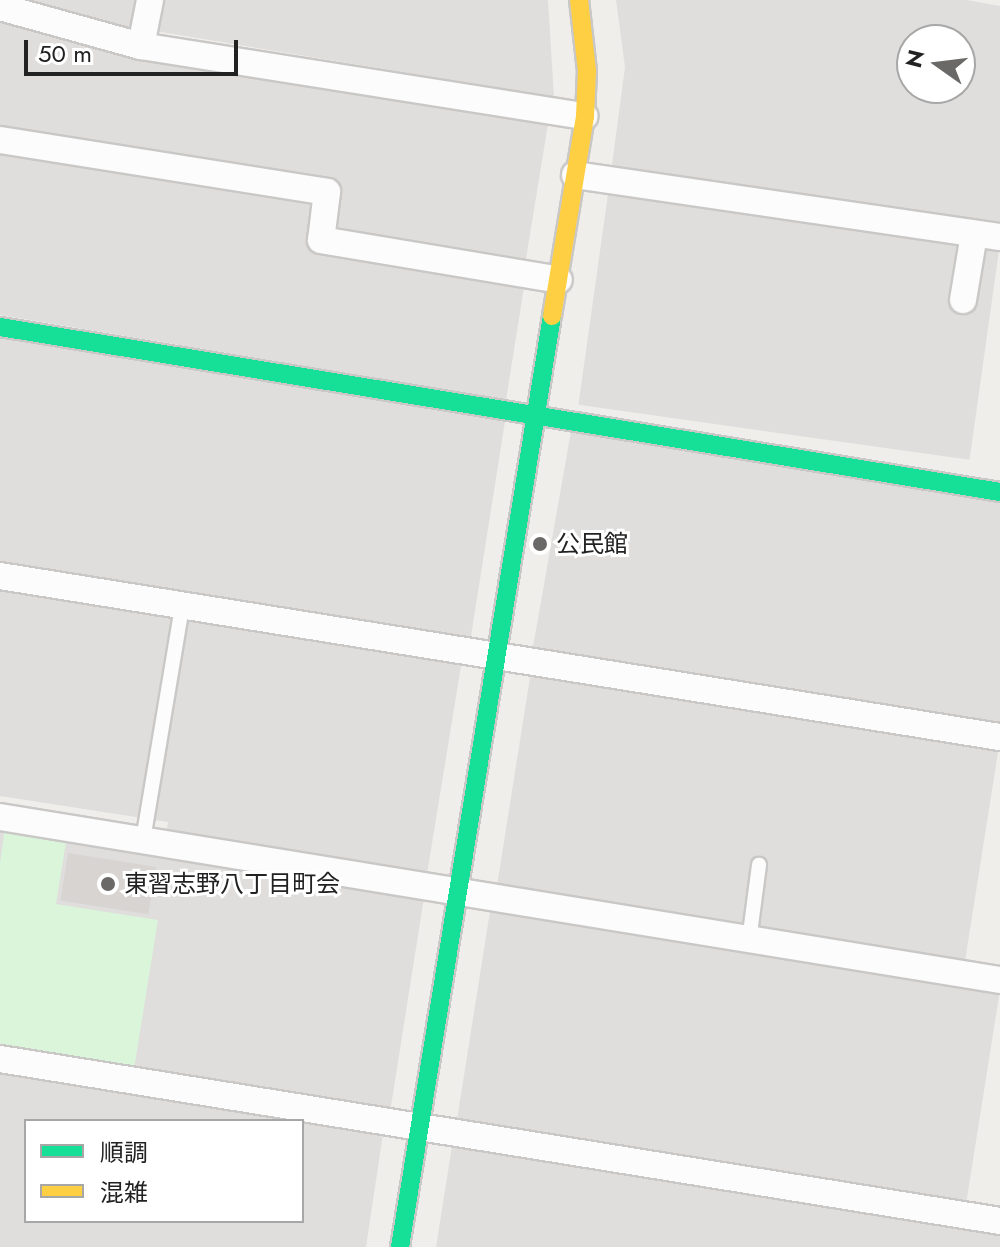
<!DOCTYPE html>
<meta charset="utf-8">
<style>
body{margin:0}
#map{position:relative;width:1000px;height:1247px;overflow:hidden;background:#f0eeeb;font-family:Jost,"Noto Sans JP",sans-serif}
div>[style]{position:absolute}
.residential>*{inset:0;background:#dfdedc;transform-origin:0 0}
.park>*{inset:0;background:#daf5da}
.building>*{inset:0;background:#d7d4d2;transform-origin:0 0}
.roads{filter:drop-shadow(2px 0 #c9c8c7) drop-shadow(-2px 0 #c9c8c7) drop-shadow(0 2px #c9c8c7) drop-shadow(0 -2px #c9c8c7)}
.lane>*{height:14px;margin:-7px;padding:0 7px;transform-origin:7px;border-radius:7px;background:#fdfcfc}
.street>*{height:26px;margin:-13px;padding:0 13px;transform-origin:13px;border-radius:13px;background:#fdfcfc}
.fast>*{height:18px;margin:-9px;padding:0 9px;transform-origin:9px;border-radius:9px;background:#16e098}
.slow>*{height:18px;margin:-9px;padding:0 9px;transform-origin:9px;border-radius:9px;background:#ffcf43}
.dots>*{width:22px;height:22px;translate:-50% -50%;box-sizing:border-box;border:4px solid #fff;border-radius:50%}
span{translate:-50% -50%;white-space:nowrap;text-align:center;line-height:1.15;-webkit-text-stroke:6px #fff;paint-order:stroke}
.poi-label{font-size:24px;color:#222}
.left{translate:0 -50%;text-align:left}
.legend{position:absolute;left:24px;top:1119px;width:280px;height:104px;box-sizing:border-box;background:#fff;border:2px solid #a7a7a7;margin:0;padding:10px 14px;list-style:none;font-size:24px;color:#222}
.legend li{display:flex;align-items:center;gap:16px;height:40px}
.legend b{width:40px;border:2px solid #a7a7a7}
.north{position:absolute;left:896px;top:24px;width:80px;height:80px;box-sizing:border-box;background:#fff;border:2px solid #a7a7a7;border-radius:50%;rotate:284deg;font-size:22px;font-weight:700;line-height:32px;text-align:center;color:#222}
.north::after{content:'';display:block;margin:auto;width:28px;height:36px;background:#6a6968;clip-path:polygon(50% 0,100% 100%,50% 72%,0 100%)}
.scale{position:absolute;left:24px;top:40px;width:214px;height:36px;box-sizing:border-box;border:4px solid #222;border-top:0;padding-left:10px;font-size:24px;line-height:28px;white-space:nowrap;color:#222;-webkit-text-stroke:6px #fff;paint-order:stroke}
</style>
<div id="map">
<div class="residential">
<div style="clip-path:polygon(28px 0,143px 0,138px 27px,126px 32px)"></div>
<div style="clip-path:polygon(159px 0,548px 0,554px 97px,155px 31px)"></div>
<div style="clip-path:polygon(evenodd,616px 0,967px 0,1000px 6px,1000px 226px,612px 165px,625px 67px,616px 0,912px 40px,960px 40px,960px 88px,912px 88px,912px 40px)"></div>
<div style="clip-path:polygon(0 12px,549px 118px,525px 265px,338px 231px,332px 221px,338px 183px,0 129px)"></div>
<div style="clip-path:polygon(0 147px,313px 198px,313px 247px,525px 281px,506px 400px,0 315px)"></div>
<div style="left:609px;top:187px;width:395px;height:220px;rotate:8deg"></div>
<div style="left:0;top:337px;width:512px;height:228px;rotate:9deg"></div>
<div style="clip-path:polygon(571px 431px,1000px 502px,1000px 729px,537px 652px,533px 647px)"></div>
<div style="clip-path:polygon(0 583px,462px 660px,427px 874px,166px 834px,168px 822px,0 796px)"></div>
<div style="left:531px;top:671px;width:474px;height:218px;rotate:9deg"></div>
<div style="left:0;top:826px;width:430px;height:222px;rotate:9deg"></div>
<div style="left:491px;top:905px;width:516px;height:218px;rotate:9deg"></div>
<div style="clip-path:polygon(evenodd,0 1071px,67px 1084px,68px 1076px,384px 1127px,366px 1247px,0 1247px,0 1071px,26px 1121px,302px 1121px,302px 1221px,26px 1221px,26px 1121px)"></div>
<div style="clip-path:polygon(461px 1140px,1000px 1229px,1000px 1247px,436px 1247px,452px 1146px)"></div>
</div>
<div class="park">
<div style="clip-path:polygon(5px 827px,67px 836px,56px 904px,158px 920px,134px 1069px,0 1048px,0 863px)"></div>
</div>
<div class="building">
<div style="left:68px;top:853px;width:89px;height:48px;rotate:9deg"></div>
</div>
<div class="roads">
<div class="lane">
<div style="left:143px;top:840px;width:237px;rotate:-80.5deg"></div>
<div style="left:749px;top:941px;width:77px;rotate:-82.5deg"></div>
</div>
<div class="street">
<div style="left:0;top:7px;width:146px;rotate:15.5deg"></div>
<div style="left:141px;top:46px;width:449px;rotate:9deg"></div>
<div style="left:141px;top:46px;width:47px;rotate:-78.9deg"></div>
<div style="left:0;top:140px;width:331px;rotate:9deg"></div>
<div style="left:327px;top:192px;width:48px;rotate:97.1deg"></div>
<div style="left:321px;top:240px;width:241px;rotate:9.5deg"></div>
<div style="left:575px;top:175px;width:429px;rotate:8.3deg"></div>
<div style="left:963px;top:300px;width:67px;rotate:-80.5deg"></div>
<div style="left:0;top:576px;width:1013px;rotate:9.15deg"></div>
<div style="left:0;top:817px;width:1013px;rotate:9.26deg"></div>
<div style="left:0;top:1059px;width:1013px;rotate:9.2deg"></div>
</div>
<div class="fast">
<div style="left:0;top:327px;width:1014px;rotate:9.37deg"></div>
<div style="left:400px;top:1247px;width:943px;rotate:-80.73deg"></div>
</div>
<div class="slow">
<div style="left:552px;top:316px;width:203px;rotate:-80.6deg"></div>
<div style="left:585px;top:116px;width:45px;rotate:-87.5deg"></div>
<div style="left:587px;top:71px;width:71px;rotate:-96.4deg"></div>
</div>
</div>
<div class="dots">
<div style="left:540px;top:544px;background:#6a6968"></div>
<div style="left:108px;top:884px;background:#6a6968"></div>
</div>
<div class="poi-label">
<span class="left" style="left:556px;top:544px">公民館</span>
<span class="left" style="left:124px;top:884px">東習志野八丁目町会</span>
</div>
<ul class="legend">
<li><b style="height:10px;background:#16e098"></b>順調</li>
<li><b style="height:10px;background:#ffcf43"></b>混雑</li>
</ul>
<div class="north">N</div>
<div class="scale">50 m</div>
</div>
